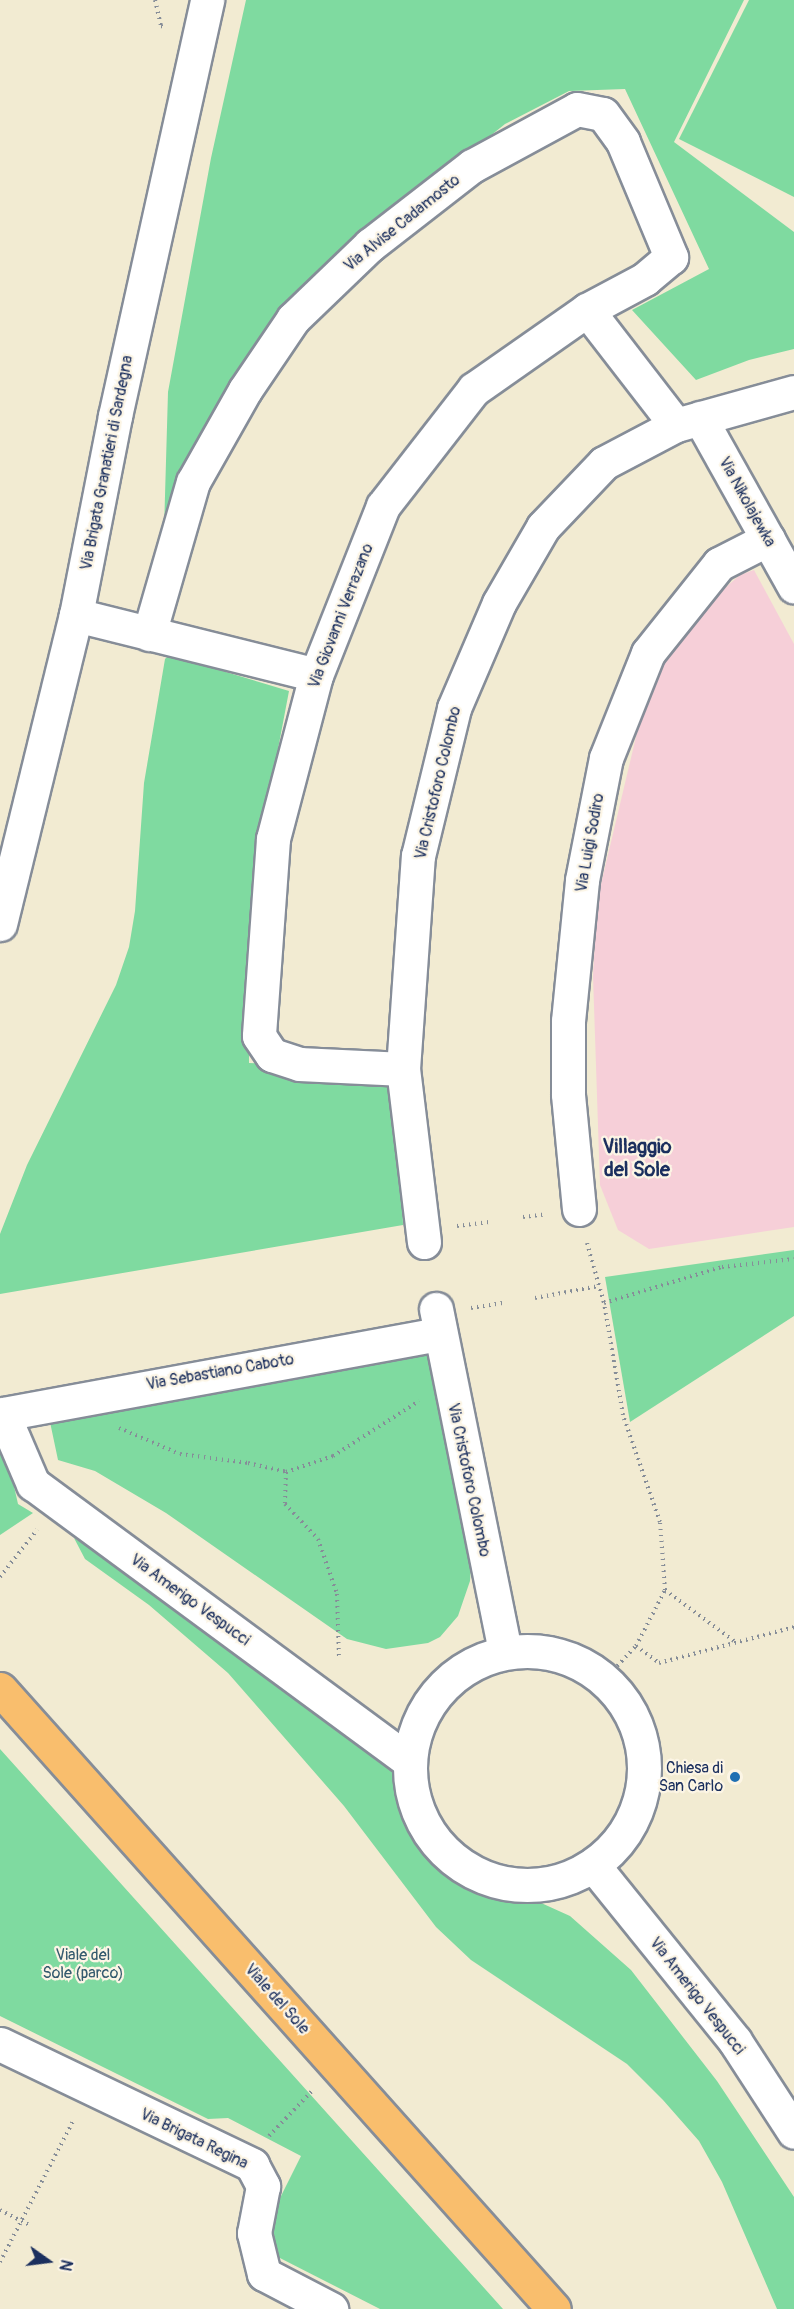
<!DOCTYPE html>
<style>
body{margin:0}
#map{position:relative;width:794px;height:2309px;overflow:hidden;background:#f2ebd2;font-family:Pangolin,sans-serif}
div>[style]{position:absolute}
.built>*{inset:0;background:#f6cfd8}
.green>*{inset:0;background:#7fdaa0}
.path>*{height:4px;margin-top:-2px;transform-origin:0;background:repeating-linear-gradient(90deg,#868d98 0 1.5px,transparent 0 6px)}
.roads{filter:drop-shadow(2px 0 #868d98) drop-shadow(-2px 0 #868d98) drop-shadow(0 2px #868d98) drop-shadow(0 -2px #868d98)}
.minor>*{height:33px;margin:-16.5px;padding:0 16.5px;transform-origin:16.5px;border-radius:16.5px;background:#fff}
.minor>.ring{margin:-16.5px;padding:0;box-sizing:content-box;background:none;border:33px solid #fff;border-radius:50%}
.tertiary>*{height:33px;margin:-16.5px;padding:0 16.5px;transform-origin:16.5px;border-radius:16.5px;background:#fff}
.primary>*{height:33px;margin:-16.5px;padding:0 16.5px;transform-origin:16.5px;border-radius:16.5px;background:#f9be6d}
.dots>*{width:16px;height:16px;translate:-50% -50%;box-sizing:border-box;border:3px solid #fcf5e5;border-radius:50%}
span{translate:-50% -50%;white-space:nowrap;text-align:center;line-height:1.15;-webkit-text-stroke:4.5px #fcf5e5;paint-order:stroke}
.street-label{font-size:16px;color:#1b2f5e}
.poi-label{font-size:16px;color:#1b2f5e}
.right{translate:-100% -50%;text-align:right}
.park-label{font-size:16px;color:#345a6e}
.quarter-label{font-size:20px;color:#1b2f5e;font-weight:700}
.north{position:absolute;left:18px;top:2231px;width:60px;height:60px;-webkit-text-stroke:4px #fcf5e5;paint-order:stroke;rotate:104deg;font-size:16px;font-weight:700;line-height:24px;text-align:center;color:#1b2f5e}
.north::after{content:'';display:block;margin:auto;width:21px;height:27px;background:#1b2f5e;clip-path:polygon(50% 0,100% 100%,50% 72%,0 100%)}
</style>
<div id="map">
<div class="built">
<div style="clip-path:polygon(754px 570px,794px 644px,794px 1227px,649px 1249px,618px 1230px,600px 1185px,593px 976px,597px 901px,645px 699px,662px 657px,711px 600px,740px 575px)"></div>
</div>
<div class="green">
<div style="clip-path:polygon(246px 0,744px 0,674px 142px,794px 232px,794px 349px,749px 360px,696px 380px,632px 310px,709px 269px,625px 89px,569px 91px,505px 124px,349px 249px,164px 530px,168px 392px,211px 158px)"></div>
<div style="clip-path:polygon(749px 0,794px 0,794px 197px,679px 139px)"></div>
<div style="clip-path:polygon(169px 655px,289px 691px,260px 844px,249px 973px,249px 1063px,398px 1070px,403px 1225px,0 1294px,0 1234px,27px 1165px,116px 985px,129px 947px,135px 911px,144px 783px,165px 659px)"></div>
<div style="clip-path:polygon(794px 1250px,794px 1316px,630px 1422px,605px 1277px)"></div>
<div style="clip-path:polygon(425px 1338px,459px 1515px,472px 1550px,470px 1581px,458px 1616px,440px 1637px,428px 1643px,386px 1649px,347px 1639px,166px 1513px,95px 1471px,58px 1460px,46px 1403px)"></div>
<div style="clip-path:polygon(0 1424px,18px 1504px,33px 1513px,0 1535px)"></div>
<div style="clip-path:polygon(74px 1538px,119px 1566px,393px 1768px,403px 1789px,417px 1847px,570px 1916px,631px 1970px,717px 2081px,794px 2197px,794px 2309px,777px 2309px,722px 2182px,699px 2141px,663px 2100px,627px 2064px,471px 1960px,436px 1927px,344px 1806px,228px 1673px,149px 1605px,85px 1559px)"></div>
<div style="clip-path:polygon(0 1749px,503px 2309px,380px 2309px,274px 2255px,262px 2234px,301px 2156px,228px 2118px,208px 2119px,0 2016px)"></div>
</div>
<div class="path">
<div style="left:155px;top:0;width:27px;rotate:77deg"></div>
<div style="left:161px;top:26px;width:4px;rotate:14deg"></div>
<div style="left:523px;top:1217px;width:23px;rotate:-7deg"></div>
<div style="left:457px;top:1226px;width:34px;rotate:-7deg"></div>
<div style="left:587px;top:1243px;width:62px;rotate:74.2deg"></div>
<div style="left:535px;top:1298px;width:65px;rotate:-10.6deg"></div>
<div style="left:471px;top:1308px;width:32px;rotate:-9deg"></div>
<div style="left:119px;top:1428px;width:66px;rotate:23.1deg"></div>
<div style="left:180px;top:1454px;width:69px;rotate:7.5deg"></div>
<div style="left:248px;top:1463px;width:39px;rotate:13deg"></div>
<div style="left:286px;top:1472px;width:32px;rotate:92deg"></div>
<div style="left:285px;top:1504px;width:48px;rotate:46.7deg"></div>
<div style="left:318px;top:1539px;width:58px;rotate:70.9deg"></div>
<div style="left:337px;top:1594px;width:64px;rotate:88.2deg"></div>
<div style="left:286px;top:1472px;width:50px;rotate:-18.8deg"></div>
<div style="left:333px;top:1456px;width:102px;rotate:-32.6deg"></div>
<div style="left:0;top:1577px;width:60px;rotate:-51.8deg"></div>
<div style="left:665px;top:1590px;width:89px;rotate:36.4deg"></div>
<div style="left:636px;top:1646px;width:29px;rotate:36deg"></div>
<div style="left:659px;top:1663px;width:140px;rotate:-14.9deg"></div>
<div style="left:605px;top:1679px;width:45px;rotate:-46.8deg"></div>
<div style="left:636px;top:1646px;width:63px;rotate:-62.6deg"></div>
<div style="left:665px;top:1590px;width:68px;rotate:-94.2deg"></div>
<div style="left:660px;top:1522px;width:113px;rotate:-109.1deg"></div>
<div style="left:623px;top:1415px;width:114px;rotate:-99.6deg"></div>
<div style="left:604px;top:1303px;width:123px;rotate:-17deg"></div>
<div style="left:722px;top:1267px;width:72px;rotate:-6.3deg"></div>
<div style="left:269px;top:2136px;width:62px;rotate:-46.3deg"></div>
<div style="left:0;top:2210px;width:33px;rotate:27deg"></div>
<div style="left:0;top:2262px;width:161px;rotate:-62.6deg"></div>
</div>
<div class="roads">
<div class="minor">
<div style="left:587px;top:310px;width:145px;rotate:52.3deg"></div>
<div style="left:700px;top:418px;width:193px;rotate:60.8deg"></div>
<div style="left:76px;top:615px;width:247px;rotate:14deg"></div>
<div style="left:149px;top:634px;width:158px;rotate:-73.9deg"></div>
<div style="left:193px;top:482px;width:106px;rotate:-60.5deg"></div>
<div style="left:245px;top:390px;width:86px;rotate:-55.9deg"></div>
<div style="left:293px;top:319px;width:107px;rotate:-43.9deg"></div>
<div style="left:370px;top:245px;width:129px;rotate:-37.8deg"></div>
<div style="left:472px;top:166px;width:119px;rotate:-28.5deg"></div>
<div style="left:577px;top:109px;width:26px;rotate:11deg"></div>
<div style="left:603px;top:114px;width:34px;rotate:54deg"></div>
<div style="left:623px;top:142px;width:125px;rotate:67.3deg"></div>
<div style="left:671px;top:257px;width:34px;rotate:140deg"></div>
<div style="left:645px;top:279px;width:66px;rotate:151.9deg"></div>
<div style="left:587px;top:310px;width:138px;rotate:145deg"></div>
<div style="left:474px;top:389px;width:148px;rotate:127.9deg"></div>
<div style="left:383px;top:506px;width:182px;rotate:111.6deg"></div>
<div style="left:316px;top:675px;width:170px;rotate:104.7deg"></div>
<div style="left:273px;top:839px;width:197px;rotate:94.1deg"></div>
<div style="left:259px;top:1036px;width:23px;rotate:56deg"></div>
<div style="left:272px;top:1055px;width:29px;rotate:18deg"></div>
<div style="left:300px;top:1064px;width:103px;rotate:2.8deg"></div>
<div style="left:579px;top:1209px;width:116px;rotate:-95.5deg"></div>
<div style="left:568px;top:1094px;width:73px;rotate:-90deg"></div>
<div style="left:568px;top:1021px;width:142px;rotate:-84.3deg"></div>
<div style="left:582px;top:880px;width:124px;rotate:-78.9deg"></div>
<div style="left:606px;top:758px;width:113px;rotate:-68.2deg"></div>
<div style="left:648px;top:653px;width:114px;rotate:-51.4deg"></div>
<div style="left:719px;top:564px;width:55px;rotate:-27deg"></div>
<div style="left:424px;top:1242px;width:174px;rotate:-96.9deg"></div>
<div style="left:403px;top:1069px;width:214px;rotate:-86deg"></div>
<div style="left:418px;top:856px;width:152px;rotate:-76.3deg"></div>
<div style="left:454px;top:708px;width:114px;rotate:-66.8deg"></div>
<div style="left:499px;top:603px;width:88px;rotate:-59.9deg"></div>
<div style="left:543px;top:527px;width:88px;rotate:-46.4deg"></div>
<div style="left:604px;top:463px;width:81px;rotate:-27.8deg"></div>
<div style="left:676px;top:425px;width:123px;rotate:-15.6deg"></div>
<div style="left:436px;top:1309px;width:349px;rotate:78.6deg"></div>
<div class="ring" style="left:410px;top:1651px;width:201px;height:201px"></div>
<div style="left:409px;top:1761px;width:467px;rotate:-143.6deg"></div>
<div style="left:33px;top:1484px;width:76px;rotate:-113.2deg"></div>
<div style="left:3px;top:1414px;width:443px;rotate:-10.4deg"></div>
<div style="left:593px;top:1865px;width:226px;rotate:51.1deg"></div>
<div style="left:735px;top:2041px;width:108px;rotate:57deg"></div>
<div style="left:0;top:2044px;width:280px;rotate:25.6deg"></div>
<div style="left:252px;top:2165px;width:24px;rotate:62deg"></div>
<div style="left:263px;top:2186px;width:48px;rotate:100.8deg"></div>
<div style="left:254px;top:2233px;width:42px;rotate:76.3deg"></div>
<div style="left:264px;top:2274px;width:76px;rotate:27.6deg"></div>
</div>
<div class="tertiary">
<div style="left:0;top:924px;width:318px;rotate:-76.2deg"></div>
<div style="left:76px;top:615px;width:203px;rotate:-78.9deg"></div>
<div style="left:115px;top:416px;width:426px;rotate:-77.5deg"></div>
</div>
<div class="primary">
<div style="left:0;top:1689px;width:831px;rotate:48.22deg"></div>
</div>
</div>
<div class="dots">
<div style="left:735px;top:1777px;background:#1f6fb2"></div>
</div>
<div class="street-label">
<span style="left:402px;top:223px;rotate:-39deg">Via Alvise Cadamosto</span>
<span style="left:107px;top:463px;rotate:-79deg">Via Brigata Granatieri di Sardegna</span>
<span style="left:747px;top:502px;rotate:61deg">Via Nikolajewka</span>
<span style="left:341px;top:616px;rotate:-69deg">Via Giovanni Verrazano</span>
<span style="left:438px;top:783px;rotate:-77deg">Via Cristoforo Colombo</span>
<span style="left:590px;top:843px;rotate:-80deg">Via Luigi Sodiro</span>
<span style="left:220px;top:1372px;rotate:-10deg">Via Sebastiano Caboto</span>
<span style="left:469px;top:1480px;rotate:78deg">Via Cristoforo Colombo</span>
<span style="left:190px;top:1600px;rotate:36deg">Via Amerigo Vespucci</span>
<span style="left:697px;top:1996px;rotate:52deg">Via Amerigo Vespucci</span>
<span style="left:277px;top:1999px;rotate:48deg">Viale del Sole</span>
<span style="left:194px;top:2139px;rotate:26deg">Via Brigata Regina</span>
</div>
<div class="poi-label">
<span class="right" style="left:723px;top:1777px">Chiesa di<br>San Carlo</span>
</div>
<div class="park-label">
<span style="left:83px;top:1964px">Viale del<br>Sole (parco)</span>
</div>
<div class="quarter-label">
<span style="left:637px;top:1158px">Villaggio<br>del Sole</span>
</div>
<div class="north">N</div>
</div>
